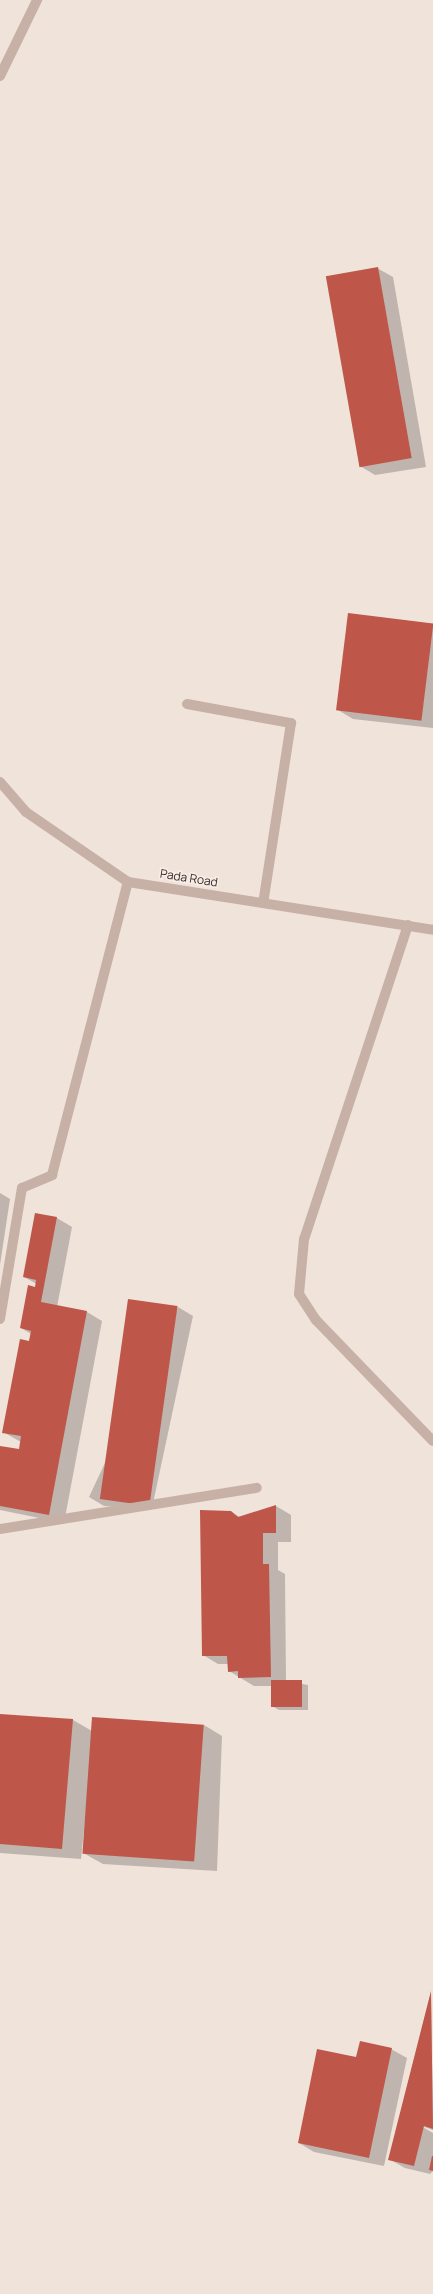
<!DOCTYPE html>
<style>
body{margin:0}
#map{position:relative;width:433px;height:2294px;overflow:hidden;background:#f0e3da;font-family:Manrope,sans-serif}
div>[style]{position:absolute}
.shadow>*{inset:0;background:#0003}
.building>*{inset:0;background:#be5749;transform-origin:0 0}
.minor>*{height:10px;margin:-5px;padding:0 5px;transform-origin:5px;border-radius:5px;background:#c7b1a7}
span{translate:-50% -50%;white-space:nowrap;text-align:center;line-height:1.15;-webkit-text-stroke:3.5px #f8ede6;paint-order:stroke}
.street-label{font-size:12px;color:#342927}
</style>
<div id="map">
<div class="shadow">
<div style="clip-path:polygon(377px 268px,393px 277px,426px 467px,375px 475px,360px 466px)"></div>
<div style="clip-path:polygon(433px 625px,433px 728px,353px 719px,338px 710px)"></div>
<div style="clip-path:polygon(0 1193px,10px 1199px,0 1265px)"></div>
<div style="clip-path:polygon(35px 1214px,57px 1218px,72px 1227px,57px 1307px,87px 1312px,102px 1321px,64px 1523px,0 1510px,0 1447px,20px 1450px,21px 1442px,3px 1432px,31px 1334px,21px 1328px,37px 1284px,24px 1277px)"></div>
<div style="clip-path:polygon(178px 1307px,193px 1316px,152px 1508px,104px 1506px,89px 1497px)"></div>
<div style="clip-path:polygon(276px 1506px,291px 1515px,291px 1542px,278px 1542px,278px 1570px,285px 1574px,286px 1681px,308px 1685px,308px 1710px,279px 1710px,272px 1706px,272px 1686px,254px 1686px,229px 1671px,229px 1664px,218px 1664px,203px 1655px,231px 1512px,240px 1517px)"></div>
<div style="clip-path:polygon(0 1715px,73px 1720px,92px 1731px,204px 1725px,222px 1736px,217px 1871px,103px 1864px,85px 1854px,90px 1772px,81px 1859px,0 1853px)"></div>
<div style="clip-path:polygon(431px 1992px,433px 2130px,419px 2125px,433px 2133px,433px 2171px,430px 2174px,405px 2168px,389px 2159px)"></div>
<div style="clip-path:polygon(391px 2049px,407px 2058px,384px 2166px,314px 2152px,299px 2143px,357px 2058px)"></div>
</div>
<div class="building">
<div style="left:378px;top:267px;width:194px;height:53px;rotate:80deg"></div>
<div style="left:348px;top:613px;width:86px;height:98px;rotate:7deg"></div>
<div style="clip-path:polygon(35px 1213px,57px 1217px,41px 1302px,87px 1311px,49px 1515px,0 1506px,0 1446px,19px 1449px,21px 1436px,2px 1433px,20px 1339px,29px 1341px,31px 1331px,20px 1328px,28px 1285px,35px 1287px,36px 1280px,23px 1277px)"></div>
<div style="left:128px;top:1299px;width:50px;height:202px;rotate:8deg"></div>
<div style="clip-path:polygon(276px 1505px,276px 1533px,263px 1533px,263px 1564px,269px 1564px,271px 1677px,238px 1678px,238px 1671px,228px 1672px,227px 1656px,202px 1656px,200px 1510px,231px 1511px,238px 1517px)"></div>
<div style="left:271px;top:1680px;width:31px;height:27px"></div>
<div style="clip-path:polygon(0 1714px,73px 1719px,62px 1849px,0 1844px)"></div>
<div style="left:92px;top:1717px;width:112px;height:137px;rotate:4deg"></div>
<div style="clip-path:polygon(431px 1991px,433px 2129px,424px 2126px,414px 2166px,388px 2160px)"></div>
<div style="clip-path:polygon(360px 2041px,392px 2048px,369px 2158px,298px 2143px,317px 2049px,356px 2057px)"></div>
<div style="clip-path:polygon(432px 2156px,433px 2156px,433px 2171px,429px 2170px)"></div>
</div>
<div class="minor">
<div style="left:0;top:76px;width:85px;rotate:-64deg"></div>
<div style="left:187px;top:704px;width:106px;rotate:10.4deg"></div>
<div style="left:291px;top:723px;width:182px;rotate:98.8deg"></div>
<div style="left:0;top:782px;width:40px;rotate:49deg"></div>
<div style="left:26px;top:812px;width:124px;rotate:34.5deg"></div>
<div style="left:128px;top:882px;width:309px;rotate:8.9deg"></div>
<div style="left:408px;top:925px;width:331px;rotate:108.3deg"></div>
<div style="left:304px;top:1239px;width:55px;rotate:95.2deg"></div>
<div style="left:299px;top:1294px;width:31px;rotate:57deg"></div>
<div style="left:316px;top:1320px;width:168px;rotate:46deg"></div>
<div style="left:0;top:1319px;width:133px;rotate:-80.5deg"></div>
<div style="left:22px;top:1188px;width:33px;rotate:-23deg"></div>
<div style="left:52px;top:1175px;width:303px;rotate:-75.5deg"></div>
<div style="left:0;top:1529px;width:260px;rotate:-9.1deg"></div>
</div>
<div class="street-label">
<span style="left:189px;top:878px;rotate:9deg">Pada Road</span>
</div>
</div>
